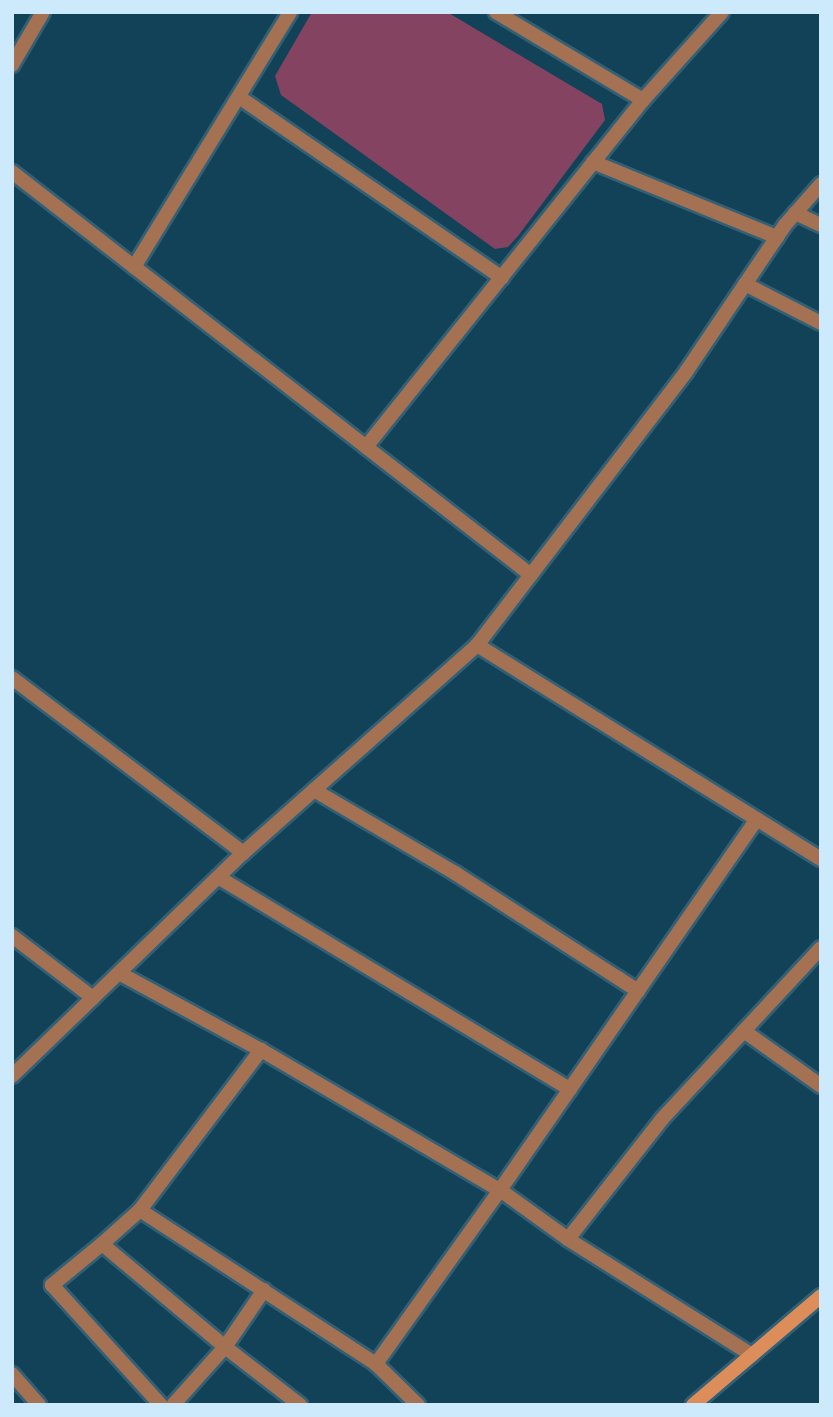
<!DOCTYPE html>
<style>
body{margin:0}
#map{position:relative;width:833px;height:1417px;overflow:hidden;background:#124258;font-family:"Nunito Sans",sans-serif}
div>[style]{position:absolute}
.green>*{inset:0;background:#854362}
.roads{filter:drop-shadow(2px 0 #336075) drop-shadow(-2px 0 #336075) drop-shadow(0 2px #336075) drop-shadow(0 -2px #336075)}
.street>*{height:14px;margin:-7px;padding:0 7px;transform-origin:7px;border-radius:7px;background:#a47152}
.secondary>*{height:14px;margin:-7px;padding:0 7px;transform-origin:7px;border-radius:7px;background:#dd8d5a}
span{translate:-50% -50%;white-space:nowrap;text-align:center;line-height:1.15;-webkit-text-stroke:5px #04384d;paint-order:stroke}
.frame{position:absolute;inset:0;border:14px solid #cceafb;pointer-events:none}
</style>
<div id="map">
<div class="green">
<div style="clip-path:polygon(312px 12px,447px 12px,602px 104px,605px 120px,518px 236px,508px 247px,495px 249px,281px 95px,275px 76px)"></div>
</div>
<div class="roads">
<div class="street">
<div style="left:496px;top:12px;width:171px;rotate:30.9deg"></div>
<div style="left:12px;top:65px;width:61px;rotate:-59.7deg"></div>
<div style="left:239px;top:97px;width:319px;rotate:34.5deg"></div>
<div style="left:593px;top:162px;width:199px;rotate:22.2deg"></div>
<div style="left:12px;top:172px;width:657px;rotate:37.83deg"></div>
<div style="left:821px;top:184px;width:55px;rotate:131.3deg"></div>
<div style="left:785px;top:225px;width:177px;rotate:124deg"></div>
<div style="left:686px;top:372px;width:344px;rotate:127.4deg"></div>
<div style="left:477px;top:645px;width:405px;rotate:31.9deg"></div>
<div style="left:795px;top:213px;width:29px;rotate:25deg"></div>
<div style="left:134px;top:267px;width:299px;rotate:-58.5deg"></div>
<div style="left:745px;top:284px;width:85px;rotate:27.2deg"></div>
<div style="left:366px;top:447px;width:444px;rotate:-51.4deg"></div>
<div style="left:643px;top:100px;width:118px;rotate:-48.1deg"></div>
<div style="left:12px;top:678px;width:290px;rotate:37.1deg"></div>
<div style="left:314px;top:790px;width:164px;rotate:30.5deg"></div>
<div style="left:455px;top:873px;width:218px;rotate:32.8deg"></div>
<div style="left:218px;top:877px;width:411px;rotate:31.1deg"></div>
<div style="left:12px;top:936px;width:102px;rotate:37.4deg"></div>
<div style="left:119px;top:973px;width:162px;rotate:28.5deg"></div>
<div style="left:744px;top:1031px;width:95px;rotate:35.5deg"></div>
<div style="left:12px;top:1076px;width:321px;rotate:-44deg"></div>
<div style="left:243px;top:853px;width:313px;rotate:-41.6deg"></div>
<div style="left:140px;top:1210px;width:51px;rotate:138.2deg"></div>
<div style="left:102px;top:1244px;width:160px;rotate:39.9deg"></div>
<div style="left:225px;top:1347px;width:69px;rotate:-55.6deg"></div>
<div style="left:568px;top:1239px;width:84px;rotate:-144.2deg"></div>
<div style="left:500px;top:1190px;width:451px;rotate:-55.3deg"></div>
<div style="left:102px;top:1244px;width:65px;rotate:140.6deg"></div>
<div style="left:52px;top:1285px;width:162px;rotate:47.8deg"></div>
<div style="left:752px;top:1355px;width:218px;rotate:-147.8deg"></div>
<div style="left:568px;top:1239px;width:152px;rotate:-51.9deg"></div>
<div style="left:662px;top:1119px;width:233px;rotate:-47.1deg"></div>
<div style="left:376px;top:1364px;width:282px;rotate:-146.9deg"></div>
<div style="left:140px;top:1210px;width:201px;rotate:-52.9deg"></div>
<div style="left:261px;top:1050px;width:277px;rotate:30.4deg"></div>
<div style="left:500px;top:1190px;width:214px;rotate:125.5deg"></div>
<div style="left:376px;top:1364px;width:59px;rotate:44.3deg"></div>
<div style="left:12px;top:1374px;width:41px;rotate:48.9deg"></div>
<div style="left:173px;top:1405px;width:78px;rotate:-48.1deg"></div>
<div style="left:225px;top:1347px;width:95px;rotate:37.7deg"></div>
</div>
<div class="secondary">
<div style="left:693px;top:1405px;width:168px;rotate:-40.4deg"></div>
</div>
</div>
<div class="frame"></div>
</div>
